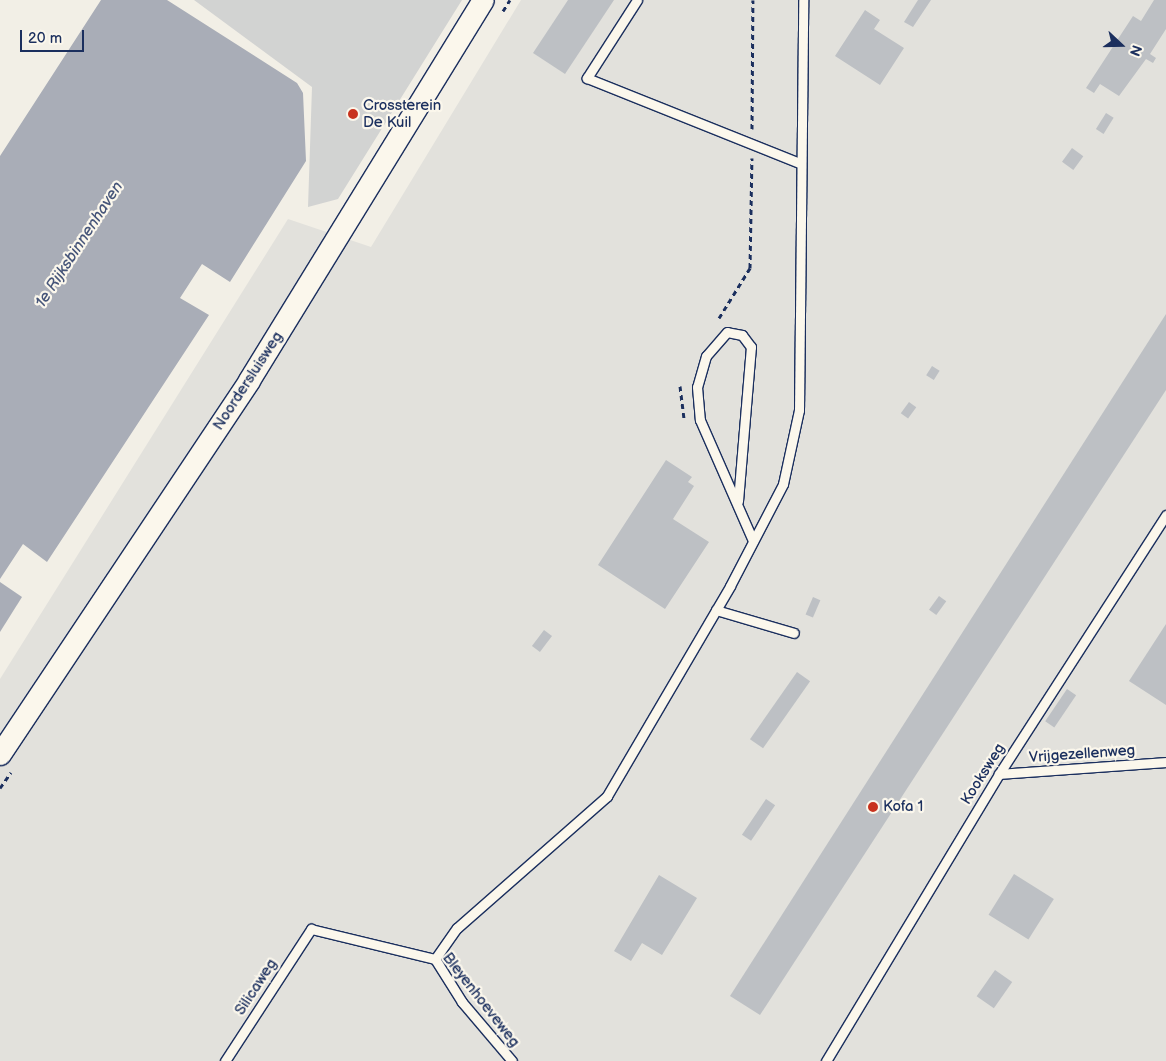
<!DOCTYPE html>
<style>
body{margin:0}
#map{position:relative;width:1166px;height:1061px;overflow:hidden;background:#f2efe6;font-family:"Balsamiq Sans",sans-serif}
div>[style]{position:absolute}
.built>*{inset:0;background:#e2e1dc}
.green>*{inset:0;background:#d2d3d2}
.water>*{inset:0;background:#a9adb7}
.building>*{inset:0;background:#bdc0c4;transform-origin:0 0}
.path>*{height:3px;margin-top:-1.5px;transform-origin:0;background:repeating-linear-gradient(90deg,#1b2f5e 0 5px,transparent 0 9px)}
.roads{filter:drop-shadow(1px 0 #1b2f5e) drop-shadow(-1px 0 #1b2f5e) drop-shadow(0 1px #1b2f5e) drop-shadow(0 -1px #1b2f5e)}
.service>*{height:9px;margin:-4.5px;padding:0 4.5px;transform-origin:4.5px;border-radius:4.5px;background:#fbf7ec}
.tertiary>*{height:21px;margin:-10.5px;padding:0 10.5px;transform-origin:10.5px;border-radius:10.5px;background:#fbf7ec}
.dots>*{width:14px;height:14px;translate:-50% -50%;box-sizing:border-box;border:2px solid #fbf7ec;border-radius:50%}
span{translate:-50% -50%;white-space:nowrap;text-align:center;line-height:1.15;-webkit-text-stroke:4.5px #fbf7ec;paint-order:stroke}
.poi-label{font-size:15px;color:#1b2f5e}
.left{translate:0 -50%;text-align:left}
.street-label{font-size:15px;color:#1b2f5e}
.water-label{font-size:16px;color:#465579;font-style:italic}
.north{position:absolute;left:1096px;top:20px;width:50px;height:50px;-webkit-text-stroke:4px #fbf7ec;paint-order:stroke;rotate:111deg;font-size:14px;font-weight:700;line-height:20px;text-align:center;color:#1b2f5e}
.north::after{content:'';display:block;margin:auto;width:18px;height:22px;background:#1b2f5e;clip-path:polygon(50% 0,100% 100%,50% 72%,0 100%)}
.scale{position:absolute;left:20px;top:30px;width:64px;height:22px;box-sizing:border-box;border:2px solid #1b2f5e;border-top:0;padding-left:6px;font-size:15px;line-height:18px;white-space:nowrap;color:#1b2f5e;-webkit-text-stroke:4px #fbf7ec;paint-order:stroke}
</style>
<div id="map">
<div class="built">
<div style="clip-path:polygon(521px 0,1166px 0,1166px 1061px,0 1061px,0 679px,288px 219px,371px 247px)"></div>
</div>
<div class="green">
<div style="clip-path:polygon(194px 0,462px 0,338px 199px,308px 207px,312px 87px)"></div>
</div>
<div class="water">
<div style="clip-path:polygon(101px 0,167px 0,297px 83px,303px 93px,306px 161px,230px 282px,202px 264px,180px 298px,209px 315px,47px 562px,23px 544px,0 579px,0 156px)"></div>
<div style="clip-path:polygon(0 582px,22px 597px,0 632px)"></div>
</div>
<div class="building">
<div style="clip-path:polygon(568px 0,614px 0,565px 74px,533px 53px)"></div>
<div style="clip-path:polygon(918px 0,931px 0,913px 27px,904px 22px)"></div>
<div style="clip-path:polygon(1154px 0,1166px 0,1166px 29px,1150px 54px,1156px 58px,1153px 63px,1146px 59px,1119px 96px,1100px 84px,1094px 93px,1086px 88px,1133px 16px,1141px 21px)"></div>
<div style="clip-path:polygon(865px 10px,880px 20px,874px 29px,904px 48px,880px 85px,835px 56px)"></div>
<div style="left:1106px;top:113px;width:9px;height:19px;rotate:32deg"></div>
<div style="left:1072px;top:148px;width:14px;height:17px;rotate:36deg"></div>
<div style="clip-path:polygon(1166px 314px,1166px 390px,760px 1015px,730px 996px)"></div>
<div style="left:932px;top:366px;width:9px;height:11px;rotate:32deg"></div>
<div style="left:909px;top:402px;width:9px;height:14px;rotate:36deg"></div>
<div style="clip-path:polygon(666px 460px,692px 477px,688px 482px,694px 486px,673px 519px,709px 542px,665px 609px,598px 565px)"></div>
<div style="left:939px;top:596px;width:9px;height:17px;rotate:36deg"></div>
<div style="left:813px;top:597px;width:8px;height:19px;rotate:23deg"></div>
<div style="clip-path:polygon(1166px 624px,1166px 705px,1129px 681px)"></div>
<div style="left:544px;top:630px;width:10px;height:20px;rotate:37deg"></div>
<div style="left:797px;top:672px;width:16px;height:82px;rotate:35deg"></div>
<div style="left:1067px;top:689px;width:11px;height:39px;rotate:34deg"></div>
<div style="left:766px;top:799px;width:11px;height:43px;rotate:34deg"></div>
<div style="left:1014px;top:874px;width:47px;height:48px;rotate:32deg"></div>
<div style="clip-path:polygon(659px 875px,697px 898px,662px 955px,642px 943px,631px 961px,614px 951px)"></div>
<div style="left:995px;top:970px;width:21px;height:32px;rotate:35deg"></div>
</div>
<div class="path">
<div style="left:503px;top:11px;width:13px;rotate:-58deg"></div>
<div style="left:752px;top:129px;width:129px;rotate:-89.6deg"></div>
<div style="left:719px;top:318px;width:59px;rotate:-58.2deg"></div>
<div style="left:750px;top:268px;width:110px;rotate:-89deg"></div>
<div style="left:680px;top:386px;width:35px;rotate:83deg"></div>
<div style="left:0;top:788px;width:19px;rotate:-55deg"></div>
</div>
<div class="roads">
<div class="service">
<div style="left:637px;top:0;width:93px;rotate:122.7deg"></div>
<div style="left:587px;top:78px;width:229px;rotate:21.8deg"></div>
<div style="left:738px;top:501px;width:155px;rotate:-85.2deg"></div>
<div style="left:751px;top:347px;width:15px;rotate:-127deg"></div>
<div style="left:742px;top:335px;width:15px;rotate:-169deg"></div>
<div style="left:727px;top:332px;width:32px;rotate:131deg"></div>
<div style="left:706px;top:356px;width:32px;rotate:106deg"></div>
<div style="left:697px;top:387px;width:33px;rotate:85deg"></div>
<div style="left:700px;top:420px;width:132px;rotate:66.3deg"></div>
<div style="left:716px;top:610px;width:81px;rotate:16.4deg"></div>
<div style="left:999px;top:774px;width:167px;rotate:-4.1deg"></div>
<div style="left:435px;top:959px;width:38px;rotate:-55deg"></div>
<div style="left:457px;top:928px;width:200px;rotate:-41.3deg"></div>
<div style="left:607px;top:796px;width:243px;rotate:-59.6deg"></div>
<div style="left:730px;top:586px;width:115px;rotate:-62.5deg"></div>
<div style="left:783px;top:484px;width:76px;rotate:-77.8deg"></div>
<div style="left:799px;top:410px;width:410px;rotate:-89.4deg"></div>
<div style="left:225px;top:1061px;width:158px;rotate:-56.9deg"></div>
<div style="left:311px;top:929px;width:128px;rotate:13.6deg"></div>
<div style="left:435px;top:959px;width:51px;rotate:57.9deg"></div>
<div style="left:462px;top:1002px;width:77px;rotate:49.7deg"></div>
<div style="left:826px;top:1061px;width:335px;rotate:-58.9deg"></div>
<div style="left:999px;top:774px;width:308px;rotate:-57.2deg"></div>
</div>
<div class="tertiary">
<div style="left:0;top:754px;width:449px;rotate:-56.3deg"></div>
<div style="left:249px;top:380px;width:446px;rotate:-58.4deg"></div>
</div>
</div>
<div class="dots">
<div style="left:353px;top:114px;background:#c8321e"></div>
<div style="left:873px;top:807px;background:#c8321e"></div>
</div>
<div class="poi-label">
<span class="left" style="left:363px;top:114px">Crossterein<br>De Kuil</span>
<span class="left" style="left:883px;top:807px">Kofa 1</span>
</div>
<div class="street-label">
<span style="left:248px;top:381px;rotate:-57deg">Noordersluisweg</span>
<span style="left:1082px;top:754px;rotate:-4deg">Vrijgezellenweg</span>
<span style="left:983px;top:774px;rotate:-58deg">Kooksweg</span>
<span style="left:256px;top:987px;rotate:-57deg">Silicaweg</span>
<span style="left:481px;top:1000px;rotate:52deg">Bleyenhoeveweg</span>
</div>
<div class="water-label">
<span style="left:80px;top:245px;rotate:-57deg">1e Rijksbinnenhaven</span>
</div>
<div class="north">N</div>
<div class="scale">20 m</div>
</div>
